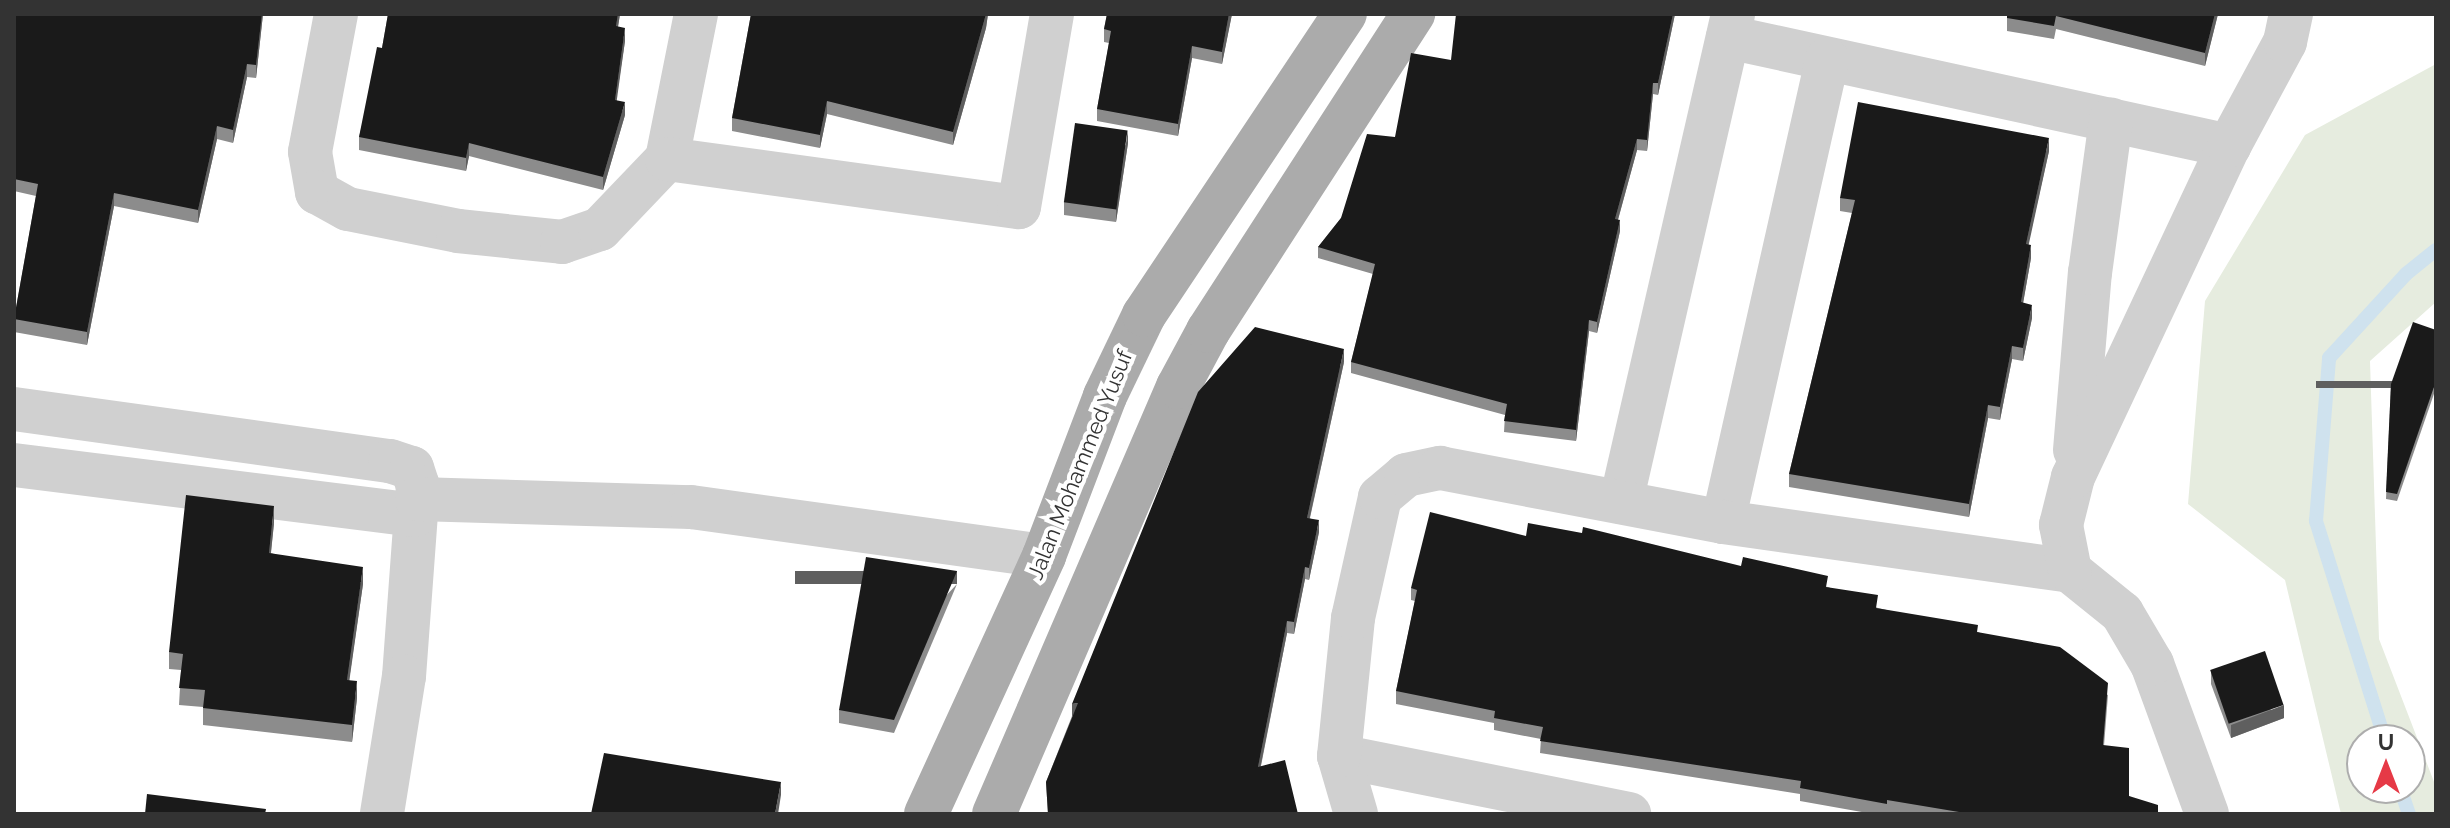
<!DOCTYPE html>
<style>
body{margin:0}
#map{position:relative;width:2450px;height:828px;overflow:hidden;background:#fff;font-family:Raleway,sans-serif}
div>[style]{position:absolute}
.green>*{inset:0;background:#e6ecdf}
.stream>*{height:14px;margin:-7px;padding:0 7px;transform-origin:7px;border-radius:7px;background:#cfe2ee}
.minor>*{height:44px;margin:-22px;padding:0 22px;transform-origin:22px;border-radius:22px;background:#d0d0d0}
.major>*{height:44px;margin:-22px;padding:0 22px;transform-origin:22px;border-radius:22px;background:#ababab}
.wall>*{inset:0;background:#8c8c8c}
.shaded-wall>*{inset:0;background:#5f5f5f;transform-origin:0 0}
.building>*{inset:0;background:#1a1a1a;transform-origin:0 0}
span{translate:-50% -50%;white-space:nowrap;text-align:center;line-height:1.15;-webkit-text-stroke:8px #fff;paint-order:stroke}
.street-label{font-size:22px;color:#333}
.frame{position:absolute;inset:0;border:16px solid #333;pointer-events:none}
.north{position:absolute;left:2346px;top:724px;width:80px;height:80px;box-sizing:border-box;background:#fff;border:2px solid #adadad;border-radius:50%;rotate:0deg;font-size:22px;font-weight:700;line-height:32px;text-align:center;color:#333}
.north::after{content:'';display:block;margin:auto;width:28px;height:36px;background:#e63946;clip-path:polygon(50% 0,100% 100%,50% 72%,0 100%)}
</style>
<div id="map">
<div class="green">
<div style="clip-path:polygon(evenodd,2436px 64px,2436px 302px,2370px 361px,2379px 639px,2436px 787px,2436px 814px,2341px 814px,2285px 580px,2188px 504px,2205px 301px,2305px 135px,2436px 64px,2362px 740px,2410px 740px,2410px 788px,2362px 788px,2362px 740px)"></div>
</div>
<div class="stream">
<div style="left:2385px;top:740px;width:230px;rotate:-107.5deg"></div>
<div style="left:2316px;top:521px;width:164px;rotate:-85.4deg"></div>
<div style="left:2329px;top:358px;width:114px;rotate:-47.5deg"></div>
<div style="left:2406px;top:274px;width:38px;rotate:-39deg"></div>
<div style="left:2400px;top:788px;width:28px;rotate:71deg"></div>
</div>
<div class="minor">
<div style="left:336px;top:14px;width:140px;rotate:100.7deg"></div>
<div style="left:310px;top:152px;width:41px;rotate:80.1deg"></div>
<div style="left:317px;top:192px;width:35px;rotate:29deg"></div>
<div style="left:348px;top:209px;width:112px;rotate:11.3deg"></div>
<div style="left:458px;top:231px;width:105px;rotate:6deg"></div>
<div style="left:562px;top:242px;width:40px;rotate:-18.9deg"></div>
<div style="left:600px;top:229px;width:97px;rotate:-46.3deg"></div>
<div style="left:667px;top:159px;width:148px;rotate:-78.7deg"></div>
<div style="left:1728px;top:37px;width:513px;rotate:12.27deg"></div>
<div style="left:667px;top:159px;width:355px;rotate:7.8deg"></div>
<div style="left:1019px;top:207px;width:196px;rotate:-80.3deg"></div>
<div style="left:14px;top:409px;width:380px;rotate:7.9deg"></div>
<div style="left:390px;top:461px;width:23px;rotate:18deg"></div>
<div style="left:412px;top:468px;width:19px;rotate:72deg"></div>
<div style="left:418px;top:486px;width:191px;rotate:94.2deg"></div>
<div style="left:404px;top:676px;width:140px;rotate:99.1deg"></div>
<div style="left:2075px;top:450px;width:178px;rotate:-85.2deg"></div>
<div style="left:2090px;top:273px;width:155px;rotate:-82.2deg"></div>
<div style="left:14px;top:465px;width:405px;rotate:7.1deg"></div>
<div style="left:417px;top:499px;width:274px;rotate:1.7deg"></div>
<div style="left:691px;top:507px;width:356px;rotate:7.9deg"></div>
<div style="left:1621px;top:502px;width:501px;rotate:-77.07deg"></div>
<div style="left:1723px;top:522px;width:474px;rotate:-77.3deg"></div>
<div style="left:1339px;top:756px;width:296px;rotate:11.3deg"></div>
<div style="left:1356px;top:814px;width:60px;rotate:-106.3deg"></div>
<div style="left:1339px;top:756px;width:139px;rotate:-84.2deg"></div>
<div style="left:1353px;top:618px;width:124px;rotate:-77.4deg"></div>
<div style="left:1380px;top:497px;width:34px;rotate:-40deg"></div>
<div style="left:1406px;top:475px;width:35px;rotate:-12deg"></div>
<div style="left:1440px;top:468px;width:288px;rotate:10.8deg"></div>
<div style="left:1723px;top:522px;width:350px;rotate:8deg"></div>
<div style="left:2207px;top:814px;width:160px;rotate:-110.1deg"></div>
<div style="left:2152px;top:664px;width:59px;rotate:-120.5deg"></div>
<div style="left:2122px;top:613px;width:67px;rotate:-141.1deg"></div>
<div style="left:2070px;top:571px;width:47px;rotate:-101.1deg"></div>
<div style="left:2061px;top:525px;width:49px;rotate:-76deg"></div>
<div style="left:2073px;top:477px;width:366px;rotate:-64.8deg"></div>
<div style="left:2229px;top:146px;width:118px;rotate:-61.7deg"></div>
<div style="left:2285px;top:42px;width:29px;rotate:-78deg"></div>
</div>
<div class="major">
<div style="left:926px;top:814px;width:284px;rotate:-65.4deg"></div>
<div style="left:1044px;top:556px;width:171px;rotate:-69.1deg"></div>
<div style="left:1105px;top:396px;width:90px;rotate:-64.3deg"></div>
<div style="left:1144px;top:315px;width:362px;rotate:-56.3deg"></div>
<div style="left:994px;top:814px;width:465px;rotate:-66.7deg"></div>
<div style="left:1178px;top:387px;width:64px;rotate:-61.8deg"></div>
<div style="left:1208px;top:331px;width:378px;rotate:-57.1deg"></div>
</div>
<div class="wall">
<div style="clip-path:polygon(14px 14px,263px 14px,256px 78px,247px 77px,233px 143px,217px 139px,198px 223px,114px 206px,87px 345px,14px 332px,14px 319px,36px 196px,14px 191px)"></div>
<div style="clip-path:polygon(388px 14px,620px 14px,618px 27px,625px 41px,616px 100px,625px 115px,603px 190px,469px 156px,466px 171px,359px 150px,359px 137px,382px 48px)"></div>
<div style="clip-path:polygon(751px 14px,988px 14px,986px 28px,953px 145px,827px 114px,820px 148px,732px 131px,732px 118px)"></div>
<div style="clip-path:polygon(1107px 14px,1232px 14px,1222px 64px,1192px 58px,1178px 136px,1097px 121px,1097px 109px,1109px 43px,1104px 42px,1104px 29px)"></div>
<div style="clip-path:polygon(1675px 14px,1658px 95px,1653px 94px,1647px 151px,1637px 150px,1618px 220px,1620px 231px,1597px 333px,1589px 331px,1576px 441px,1504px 432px,1505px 415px,1351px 373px,1351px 362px,1373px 274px,1318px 258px,1318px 247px,1341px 218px,1395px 137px,1451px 60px)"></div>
<div style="clip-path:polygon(2001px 14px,2218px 14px,2205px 66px,2056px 29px,2054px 39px,2007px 31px,2007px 15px)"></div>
<div style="clip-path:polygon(1128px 143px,1116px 222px,1064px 215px,1064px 202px)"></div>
<div style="clip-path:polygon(2049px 151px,2028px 244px,2031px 258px,2023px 303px,2032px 318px,2023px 361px,2012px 359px,2000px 420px,1988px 418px,1969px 517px,1789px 487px,1789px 474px,1852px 213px,1840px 211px,1840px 198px)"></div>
<div style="clip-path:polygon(2436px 330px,2436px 388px,2397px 501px,2386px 499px,2391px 384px)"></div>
<div style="clip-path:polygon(1344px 362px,1310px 518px,1319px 532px,1309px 580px,1305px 579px,1294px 634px,1287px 633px,1261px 766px,1298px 814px,1048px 814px,1046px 782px,1072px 716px)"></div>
<div style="clip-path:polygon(274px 523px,271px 553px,363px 584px,349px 680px,357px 698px,352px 742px,203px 725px,203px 707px,179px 705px,181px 670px,169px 669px,169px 652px)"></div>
<div style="clip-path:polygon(1526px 536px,1828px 587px,1878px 608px,1978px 632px,2108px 695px,2104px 746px,2129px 796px,2158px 814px,1897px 814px,1887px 812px,1887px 814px,1873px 814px,1800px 801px,1800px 794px,1540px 753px,1541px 739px,1494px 730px,1494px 723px,1396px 704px,1396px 691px,1415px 601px,1411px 600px,1411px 588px)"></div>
<div style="clip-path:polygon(957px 584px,894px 733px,839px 723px,839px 710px)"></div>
<div style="clip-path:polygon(2211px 671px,2284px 718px,2231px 738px,2211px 684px)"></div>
</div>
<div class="shaded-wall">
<div style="clip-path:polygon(262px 14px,263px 14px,256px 78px,256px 65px)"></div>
<div style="clip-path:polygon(618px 14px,620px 14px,616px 39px,616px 26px)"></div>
<div style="clip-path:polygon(986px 14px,988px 14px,986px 28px,953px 145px,953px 132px)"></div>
<div style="clip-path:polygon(1229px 14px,1232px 14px,1222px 64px,1222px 52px)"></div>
<div style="clip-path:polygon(1673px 14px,1675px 14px,1658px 95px,1658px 83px)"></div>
<div style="clip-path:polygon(2215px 14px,2218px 14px,2205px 66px,2205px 53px)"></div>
<div style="clip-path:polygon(625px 28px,625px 41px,615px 113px,615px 100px)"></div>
<div style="clip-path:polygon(1192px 46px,1192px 58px,1178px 136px,1178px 124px)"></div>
<div style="clip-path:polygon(247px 64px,247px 77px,233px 143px,233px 130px)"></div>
<div style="clip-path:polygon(1653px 83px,1653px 94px,1647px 151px,1647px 140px)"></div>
<div style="clip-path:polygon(827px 101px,827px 114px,820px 148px,820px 135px)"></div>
<div style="clip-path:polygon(625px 102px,625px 115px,603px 190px,603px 177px)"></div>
<div style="clip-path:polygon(217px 126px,217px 139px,198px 223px,198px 210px)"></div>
<div style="clip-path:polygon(1128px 130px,1128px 143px,1116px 222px,1116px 209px)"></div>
<div style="clip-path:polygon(2049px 138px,2049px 151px,2026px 257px,2026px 244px)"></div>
<div style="clip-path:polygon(1637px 139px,1637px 150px,1615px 230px,1615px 219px)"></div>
<div style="clip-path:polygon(469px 143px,469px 156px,466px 171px,466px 158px)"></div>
<div style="clip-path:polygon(114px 193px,114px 206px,87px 345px,87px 332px)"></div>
<div style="clip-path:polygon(1620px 220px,1620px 231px,1597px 333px,1597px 322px)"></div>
<div style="clip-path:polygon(2031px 245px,2031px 258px,2021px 315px,2021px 302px)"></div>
<div style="clip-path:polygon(2032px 305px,2032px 318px,2023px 361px,2023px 348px)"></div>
<div style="clip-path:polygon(1589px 320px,1589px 331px,1576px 441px,1576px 430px)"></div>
<div style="clip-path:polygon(2012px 346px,2012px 359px,2000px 420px,2000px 407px)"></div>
<div style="clip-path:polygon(1344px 349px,1344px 362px,1307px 530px,1307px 518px)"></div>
<div style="left:2436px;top:381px;width:7px;height:120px;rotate:90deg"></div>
<div style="clip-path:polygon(1988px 405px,1988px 418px,1969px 517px,1969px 504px)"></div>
<div style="clip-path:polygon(274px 506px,274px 523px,269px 570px,269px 553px)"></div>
<div style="clip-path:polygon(1319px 520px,1319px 532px,1309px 580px,1309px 568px)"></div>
<div style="clip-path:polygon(363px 567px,363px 584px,347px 697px,347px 680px)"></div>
<div style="clip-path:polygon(1305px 567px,1305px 579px,1294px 634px,1294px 622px)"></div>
<div style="left:957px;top:571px;width:13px;height:162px;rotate:90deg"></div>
<div style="clip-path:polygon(1287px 621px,1287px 633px,1258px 779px,1258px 767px)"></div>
<div style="clip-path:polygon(357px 681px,357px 698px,352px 742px,352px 725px)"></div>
<div style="clip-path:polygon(1078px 703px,1078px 715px,1072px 716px,1072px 704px)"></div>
<div style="clip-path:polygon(2284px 705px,2284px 718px,2231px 738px,2231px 725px)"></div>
<div style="clip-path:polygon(781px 782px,781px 795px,778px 814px,775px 814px)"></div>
</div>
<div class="building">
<div style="clip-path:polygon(14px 14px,262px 14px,256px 65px,247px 64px,233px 130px,217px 126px,198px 210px,114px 193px,87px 332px,14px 319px,38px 184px,14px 179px)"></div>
<div style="clip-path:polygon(388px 14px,618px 14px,616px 26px,625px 28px,615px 100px,625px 102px,603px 177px,469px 143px,466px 158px,359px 137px,377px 47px,382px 48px)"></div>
<div style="clip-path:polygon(751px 14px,986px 14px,953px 132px,827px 101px,820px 135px,732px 118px)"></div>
<div style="clip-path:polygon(1107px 14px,1229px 14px,1222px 52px,1192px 46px,1178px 124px,1097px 109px,1111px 31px,1104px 29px)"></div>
<div style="clip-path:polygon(1456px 14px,1673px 14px,1658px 83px,1653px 83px,1647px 140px,1637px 139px,1615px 219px,1620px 220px,1597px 322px,1589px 320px,1576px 430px,1504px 421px,1507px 404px,1351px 362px,1375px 264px,1318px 247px,1341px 218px,1367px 134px,1395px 137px,1411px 53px,1451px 60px)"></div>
<div style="clip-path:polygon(2007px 14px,2215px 14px,2205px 53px,2056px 16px,2054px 26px,2007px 18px)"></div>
<div style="clip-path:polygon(1858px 102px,2049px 138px,2026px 244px,2031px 245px,2021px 302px,2032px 305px,2023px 348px,2012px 346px,2000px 407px,1988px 405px,1969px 504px,1789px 474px,1855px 200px,1840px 198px)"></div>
<div style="left:1075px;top:123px;width:53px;height:80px;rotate:8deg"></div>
<div style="clip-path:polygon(2413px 322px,2436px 330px,2436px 381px,2397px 494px,2386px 492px,2391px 384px)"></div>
<div style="clip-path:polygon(1255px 327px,1344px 349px,1307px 518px,1319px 520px,1309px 568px,1305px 567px,1294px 622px,1287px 621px,1258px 767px,1285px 760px,1298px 814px,1048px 814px,1046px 782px,1078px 703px,1072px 704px,1198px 392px)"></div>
<div style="clip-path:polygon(186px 495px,274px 506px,269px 553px,363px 567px,347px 680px,357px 681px,352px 725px,203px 708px,205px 690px,179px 688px,183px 654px,169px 652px)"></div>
<div style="clip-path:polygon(1430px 512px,1526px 536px,1528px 523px,1582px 533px,1583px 527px,1741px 566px,1743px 557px,1828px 576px,1826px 587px,1878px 595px,1876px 608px,1978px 625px,1977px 632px,2060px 647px,2108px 683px,2103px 745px,2129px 748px,2129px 796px,2158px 805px,2158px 814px,1971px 814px,1887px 800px,1887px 804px,1800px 788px,1801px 781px,1540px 741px,1543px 727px,1494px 718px,1495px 711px,1396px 691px,1417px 590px,1411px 588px)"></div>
<div style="clip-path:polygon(866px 557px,957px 571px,894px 720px,839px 710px)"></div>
<div style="left:2265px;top:651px;width:57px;height:58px;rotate:71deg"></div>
<div style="clip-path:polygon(604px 753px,781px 782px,775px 814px,591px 814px)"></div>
<div style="clip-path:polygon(147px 794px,266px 809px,265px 814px,145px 814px)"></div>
</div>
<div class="street-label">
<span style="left:1080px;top:465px;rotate:-68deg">Jalan Mohammed Yusuf</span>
</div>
<div class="frame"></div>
<div class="north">U</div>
</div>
